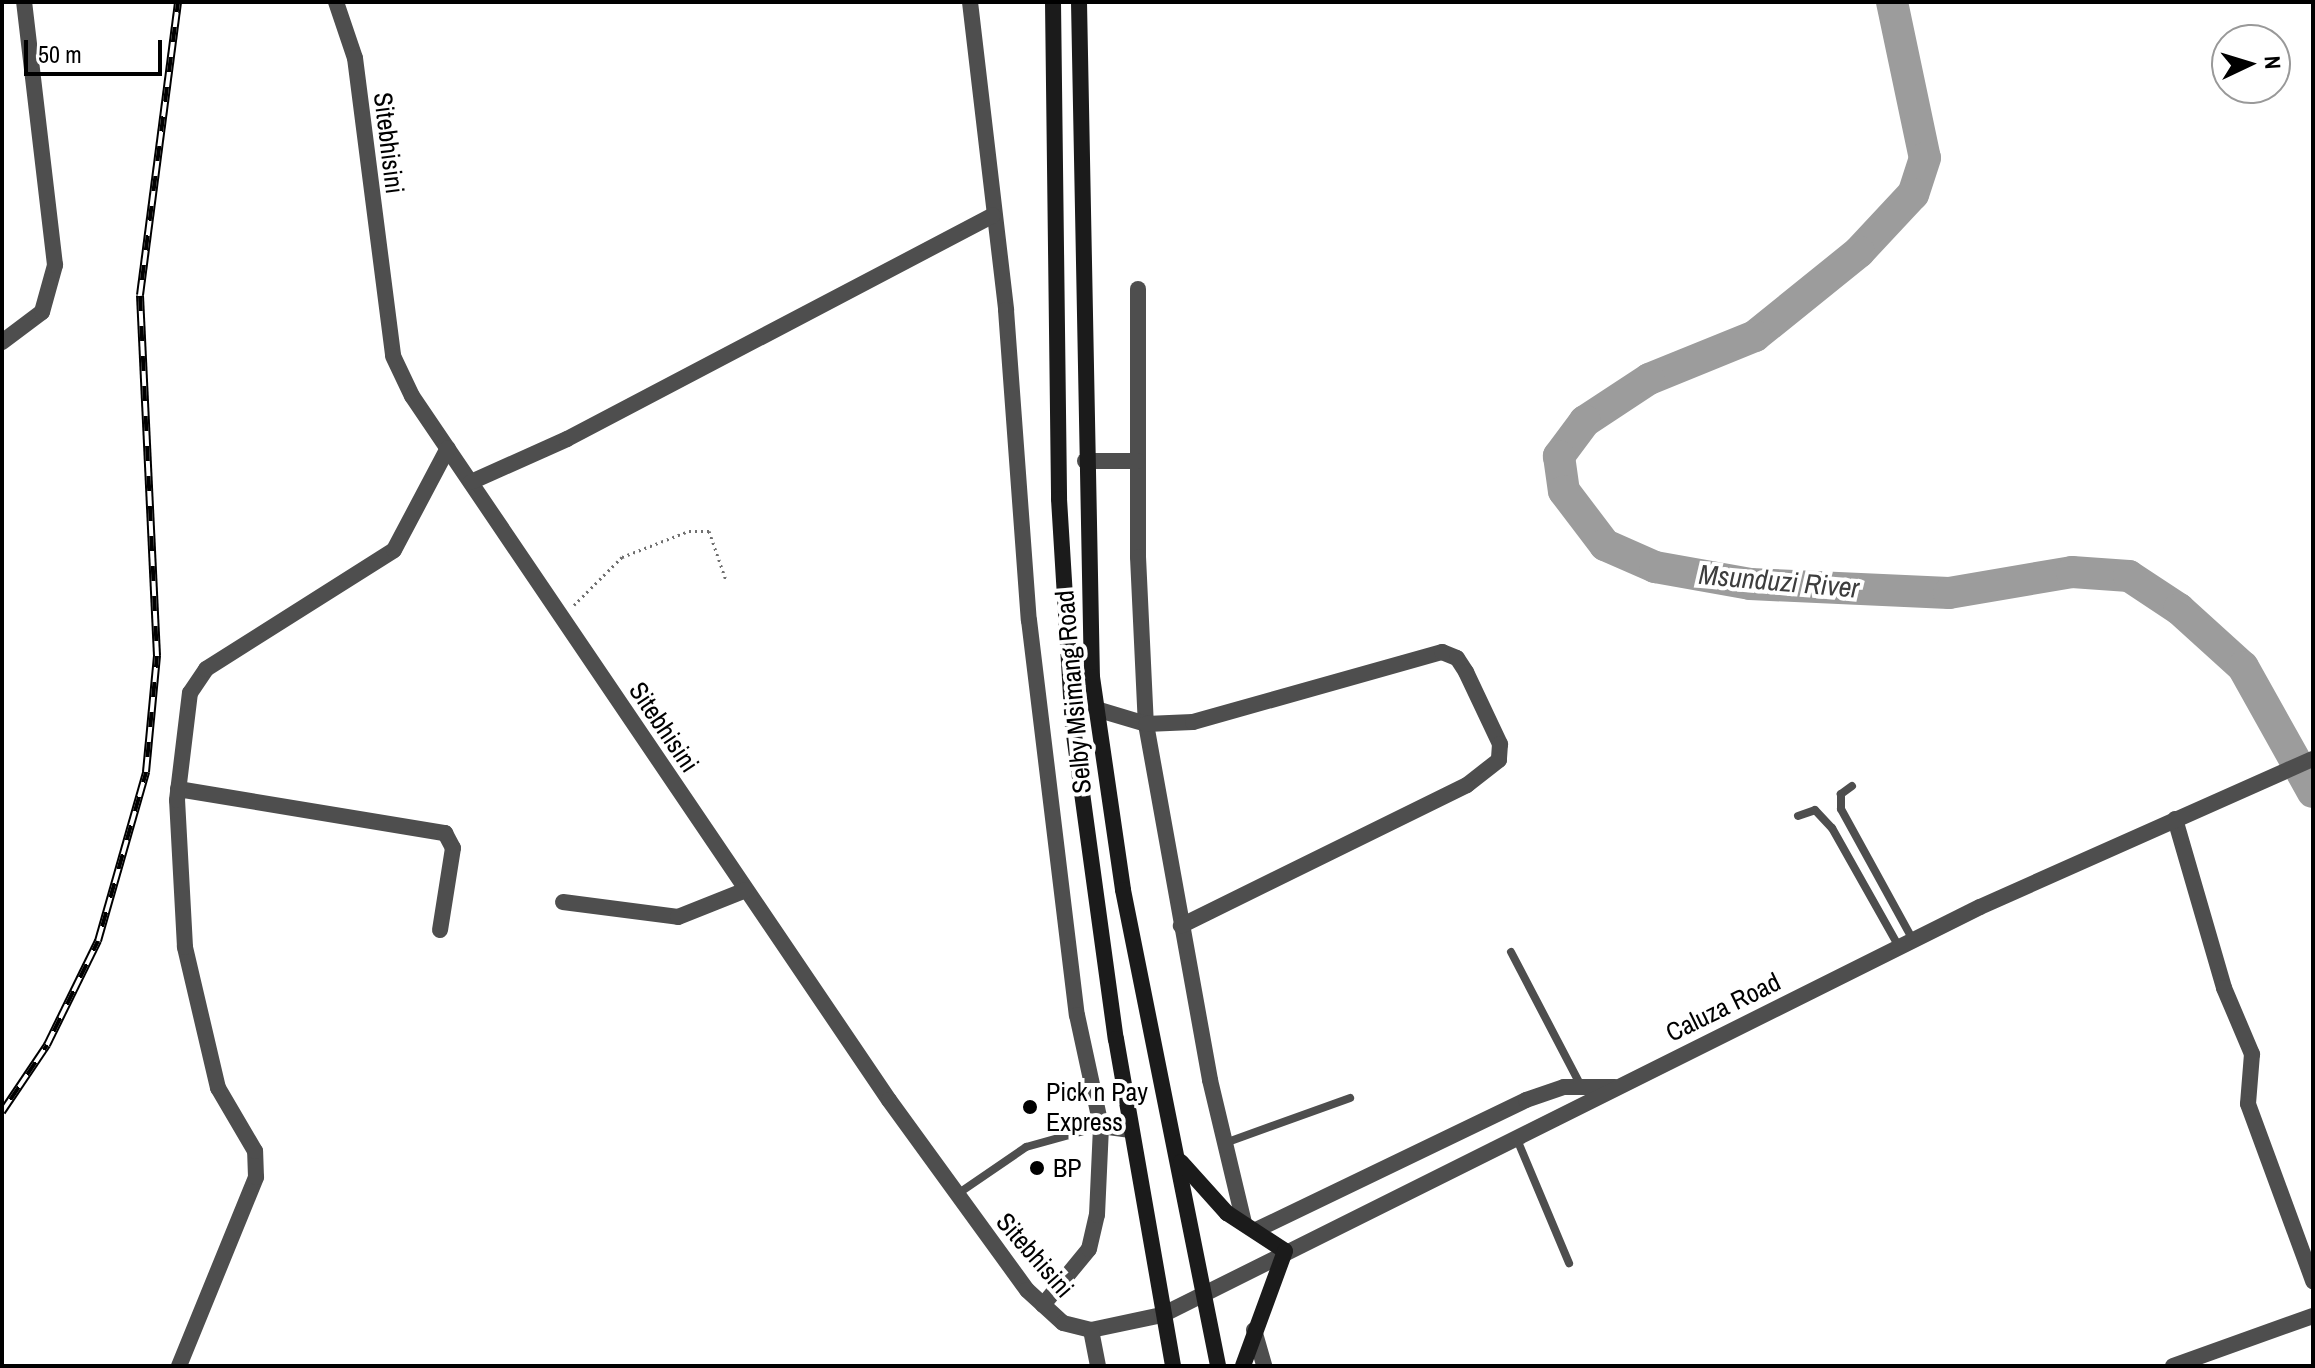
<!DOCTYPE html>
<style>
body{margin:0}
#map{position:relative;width:2315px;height:1368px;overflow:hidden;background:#fff;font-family:"Archivo Narrow",sans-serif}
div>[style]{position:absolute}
.river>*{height:32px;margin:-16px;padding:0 16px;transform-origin:16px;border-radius:16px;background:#9c9c9c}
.path>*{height:3px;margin-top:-1.5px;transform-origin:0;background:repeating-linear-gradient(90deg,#707070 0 2px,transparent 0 6px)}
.service>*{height:8px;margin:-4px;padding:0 4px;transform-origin:4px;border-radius:4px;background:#4e4e4e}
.minor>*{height:16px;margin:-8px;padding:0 8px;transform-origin:8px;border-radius:8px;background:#4e4e4e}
.tertiary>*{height:16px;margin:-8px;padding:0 8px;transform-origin:8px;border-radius:8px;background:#4e4e4e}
.secondary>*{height:16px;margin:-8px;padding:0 8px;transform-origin:8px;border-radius:8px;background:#1b1b1b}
.rail>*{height:8px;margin-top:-4px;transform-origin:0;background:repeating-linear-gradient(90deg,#fff 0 15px,#000 0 30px);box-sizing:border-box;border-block:2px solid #000}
.dots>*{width:22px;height:22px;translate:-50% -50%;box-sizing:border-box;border:4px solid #fff;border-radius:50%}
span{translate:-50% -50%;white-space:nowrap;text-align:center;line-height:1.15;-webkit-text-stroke:8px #fff;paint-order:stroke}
.street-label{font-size:26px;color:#000}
.poi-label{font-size:26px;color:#000}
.left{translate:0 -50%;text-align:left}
.water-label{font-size:28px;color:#3d3d3d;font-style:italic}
.frame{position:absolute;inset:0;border:4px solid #000;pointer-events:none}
.north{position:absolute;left:2211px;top:24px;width:80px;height:80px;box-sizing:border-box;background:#fff;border:2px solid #999;border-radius:50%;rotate:86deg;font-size:22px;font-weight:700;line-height:32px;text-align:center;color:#000}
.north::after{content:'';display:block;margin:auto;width:28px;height:36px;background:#000;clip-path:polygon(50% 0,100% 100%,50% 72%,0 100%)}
.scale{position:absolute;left:24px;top:40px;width:138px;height:36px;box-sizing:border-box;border:4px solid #000;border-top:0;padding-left:10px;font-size:24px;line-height:28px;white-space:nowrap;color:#000;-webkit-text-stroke:6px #fff;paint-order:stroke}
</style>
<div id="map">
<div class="river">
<div style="left:1892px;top:2px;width:159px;rotate:78.1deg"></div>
<div style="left:1925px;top:158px;width:38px;rotate:108deg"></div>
<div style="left:1913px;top:194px;width:79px;rotate:133deg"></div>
<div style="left:1859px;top:252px;width:134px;rotate:141.1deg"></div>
<div style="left:1755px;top:336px;width:114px;rotate:157.9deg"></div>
<div style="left:1649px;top:379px;width:77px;rotate:146.7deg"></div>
<div style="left:1585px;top:421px;width:44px;rotate:126.6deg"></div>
<div style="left:1559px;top:456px;width:35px;rotate:82deg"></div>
<div style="left:1564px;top:491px;width:68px;rotate:52.8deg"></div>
<div style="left:1605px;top:545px;width:55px;rotate:23.7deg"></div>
<div style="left:1655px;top:567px;width:97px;rotate:10.1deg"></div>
<div style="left:1750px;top:584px;width:199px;rotate:2.6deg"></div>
<div style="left:1949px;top:593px;width:125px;rotate:-9.7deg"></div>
<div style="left:2072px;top:572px;width:57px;rotate:4deg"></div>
<div style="left:2129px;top:576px;width:60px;rotate:33.4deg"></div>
<div style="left:2179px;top:609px;width:86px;rotate:42.2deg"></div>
<div style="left:2243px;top:667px;width:143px;rotate:60.8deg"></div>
</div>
<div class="path">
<div style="left:574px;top:605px;width:68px;rotate:-45deg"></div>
<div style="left:622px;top:557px;width:72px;rotate:-21.2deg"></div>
<div style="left:689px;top:531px;width:20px"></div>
<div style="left:709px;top:531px;width:52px;rotate:70.9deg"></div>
</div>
<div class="service">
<div style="left:1852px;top:786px;width:14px;rotate:144deg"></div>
<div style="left:1841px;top:794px;width:15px;rotate:90deg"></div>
<div style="left:1841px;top:809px;width:149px;rotate:61.2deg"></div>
<div style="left:1798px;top:816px;width:18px;rotate:-19deg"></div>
<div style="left:1815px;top:810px;width:25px;rotate:47deg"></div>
<div style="left:1832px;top:828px;width:137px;rotate:60.6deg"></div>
<div style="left:1511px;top:952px;width:151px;rotate:62.4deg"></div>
<div style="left:1516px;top:1137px;width:137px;rotate:67.2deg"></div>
<div style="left:1225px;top:1143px;width:133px;rotate:-19.8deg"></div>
<div style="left:956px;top:1195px;width:85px;rotate:-34.4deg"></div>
<div style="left:1026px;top:1147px;width:78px;rotate:-15.6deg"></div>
</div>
<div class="minor">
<div style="left:336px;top:2px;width:59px;rotate:71.3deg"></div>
<div style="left:355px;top:58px;width:300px;rotate:82.7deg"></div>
<div style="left:393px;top:356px;width:44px;rotate:64.6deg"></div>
<div style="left:412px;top:396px;width:850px;rotate:55.88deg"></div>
<div style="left:889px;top:1100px;width:235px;rotate:54deg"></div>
<div style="left:1027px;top:1290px;width:49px;rotate:42.5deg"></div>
<div style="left:1063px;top:1323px;width:29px;rotate:14deg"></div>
<div style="left:1091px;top:1330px;width:73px;rotate:-11.9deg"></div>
<div style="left:970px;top:2px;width:310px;rotate:83.3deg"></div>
<div style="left:1006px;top:310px;width:311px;rotate:85.8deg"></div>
<div style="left:1029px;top:620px;width:398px;rotate:83.1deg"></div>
<div style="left:1077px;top:1015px;width:114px;rotate:77.8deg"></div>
<div style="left:1101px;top:1126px;width:30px;rotate:8deg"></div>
<div style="left:1138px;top:289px;width:268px;rotate:90deg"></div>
<div style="left:1138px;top:557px;width:167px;rotate:87.3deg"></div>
<div style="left:1146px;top:724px;width:362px;rotate:79.8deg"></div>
<div style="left:1210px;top:1080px;width:147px;rotate:76.6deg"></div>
<div style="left:2px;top:342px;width:50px;rotate:-36.9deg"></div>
<div style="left:42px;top:312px;width:49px;rotate:-74.5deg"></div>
<div style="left:55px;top:265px;width:265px;rotate:-96.7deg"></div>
<div style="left:1085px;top:461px;width:52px"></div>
<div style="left:471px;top:482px;width:105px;rotate:-24.1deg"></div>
<div style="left:567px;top:439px;width:481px;rotate:-27.7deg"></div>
<div style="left:1096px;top:709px;width:52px;rotate:16.7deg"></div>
<div style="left:1146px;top:724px;width:47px;rotate:-2.4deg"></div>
<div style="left:1193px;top:722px;width:259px;rotate:-15.7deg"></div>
<div style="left:1442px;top:652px;width:16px;rotate:22deg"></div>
<div style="left:1457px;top:658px;width:17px;rotate:57deg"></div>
<div style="left:1466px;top:672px;width:80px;rotate:64.7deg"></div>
<div style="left:1500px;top:744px;width:16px;rotate:94deg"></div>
<div style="left:1499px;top:760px;width:41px;rotate:142deg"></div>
<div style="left:1467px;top:785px;width:319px;rotate:153.8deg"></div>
<div style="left:178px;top:789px;width:271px;rotate:9.4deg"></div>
<div style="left:445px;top:833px;width:17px;rotate:62deg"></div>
<div style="left:453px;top:848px;width:83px;rotate:99deg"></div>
<div style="left:2175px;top:819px;width:176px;rotate:73.8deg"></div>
<div style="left:2224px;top:988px;width:72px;rotate:67deg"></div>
<div style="left:2252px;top:1054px;width:50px;rotate:94.6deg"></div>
<div style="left:2248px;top:1104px;width:189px;rotate:69.8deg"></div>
<div style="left:563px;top:902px;width:116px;rotate:7.4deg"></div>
<div style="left:678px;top:917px;width:73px;rotate:-21.7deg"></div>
<div style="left:1256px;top:1230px;width:300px;rotate:-25.7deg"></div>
<div style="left:1526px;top:1100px;width:40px;rotate:-18.9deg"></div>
<div style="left:1564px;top:1087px;width:51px"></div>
<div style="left:1043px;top:1305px;width:72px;rotate:-50.6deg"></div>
<div style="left:1089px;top:1249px;width:35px;rotate:-77deg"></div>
<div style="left:1097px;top:1215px;width:89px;rotate:-87.4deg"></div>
<div style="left:1091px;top:1330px;width:37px;rotate:79deg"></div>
<div style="left:1254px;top:1330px;width:37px;rotate:74deg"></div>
<div style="left:179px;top:1366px;width:204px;rotate:-67.8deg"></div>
<div style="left:256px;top:1177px;width:26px;rotate:-92deg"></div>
<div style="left:255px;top:1151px;width:73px;rotate:-120.4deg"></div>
<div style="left:218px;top:1088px;width:145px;rotate:-103.2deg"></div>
<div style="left:185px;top:947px;width:147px;rotate:-93.1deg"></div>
<div style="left:177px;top:800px;width:108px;rotate:-83.1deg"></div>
<div style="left:190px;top:693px;width:29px;rotate:-56deg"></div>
<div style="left:206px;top:669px;width:222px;rotate:-32.3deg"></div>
<div style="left:394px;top:550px;width:115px;rotate:-62.1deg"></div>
<div style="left:2173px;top:1366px;width:149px;rotate:-19.7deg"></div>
</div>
<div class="tertiary">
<div style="left:1162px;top:1315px;width:914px;rotate:-26.51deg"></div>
<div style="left:1980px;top:907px;width:364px;rotate:-24deg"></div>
</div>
<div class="secondary">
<div style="left:1053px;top:2px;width:497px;rotate:89.3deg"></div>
<div style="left:1059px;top:499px;width:228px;rotate:86.5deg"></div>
<div style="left:1073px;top:727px;width:315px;rotate:82.2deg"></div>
<div style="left:1116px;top:1039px;width:332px;rotate:80.1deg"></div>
<div style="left:1079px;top:2px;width:675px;rotate:88.9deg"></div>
<div style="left:1092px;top:677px;width:215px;rotate:81.7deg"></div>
<div style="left:1123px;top:890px;width:485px;rotate:78.7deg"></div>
<div style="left:1181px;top:1162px;width:69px;rotate:48deg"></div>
<div style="left:1227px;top:1213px;width:69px;rotate:33.2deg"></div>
<div style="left:1285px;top:1251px;width:122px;rotate:110.1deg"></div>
</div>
<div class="rail">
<div style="left:2px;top:1112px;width:81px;rotate:-56.1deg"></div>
<div style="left:47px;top:1045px;width:116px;rotate:-63.9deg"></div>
<div style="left:98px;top:941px;width:176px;rotate:-74.1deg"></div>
<div style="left:146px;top:772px;width:117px;rotate:-84.6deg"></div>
<div style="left:157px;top:656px;width:361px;rotate:-92.7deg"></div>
<div style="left:140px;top:295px;width:295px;rotate:-82.6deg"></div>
</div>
<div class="dots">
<div style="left:1030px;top:1107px;background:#000"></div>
<div style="left:1037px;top:1168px;background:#000"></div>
</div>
<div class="street-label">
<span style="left:389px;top:143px;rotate:83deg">Sitebhisini</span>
<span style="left:1073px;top:692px;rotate:-95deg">Selby Msimang Road</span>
<span style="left:664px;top:727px;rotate:56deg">Sitebhisini</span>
<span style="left:1723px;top:1007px;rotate:-26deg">Caluza Road</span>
<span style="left:1035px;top:1255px;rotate:49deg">Sitebhisini</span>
</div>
<div class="poi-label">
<span class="left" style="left:1046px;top:1107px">Pick n Pay<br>Express</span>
<span class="left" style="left:1053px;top:1168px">BP</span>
</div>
<div class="water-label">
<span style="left:1779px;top:581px;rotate:5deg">Msunduzi River</span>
</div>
<div class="frame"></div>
<div class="north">N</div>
<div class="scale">50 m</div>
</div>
